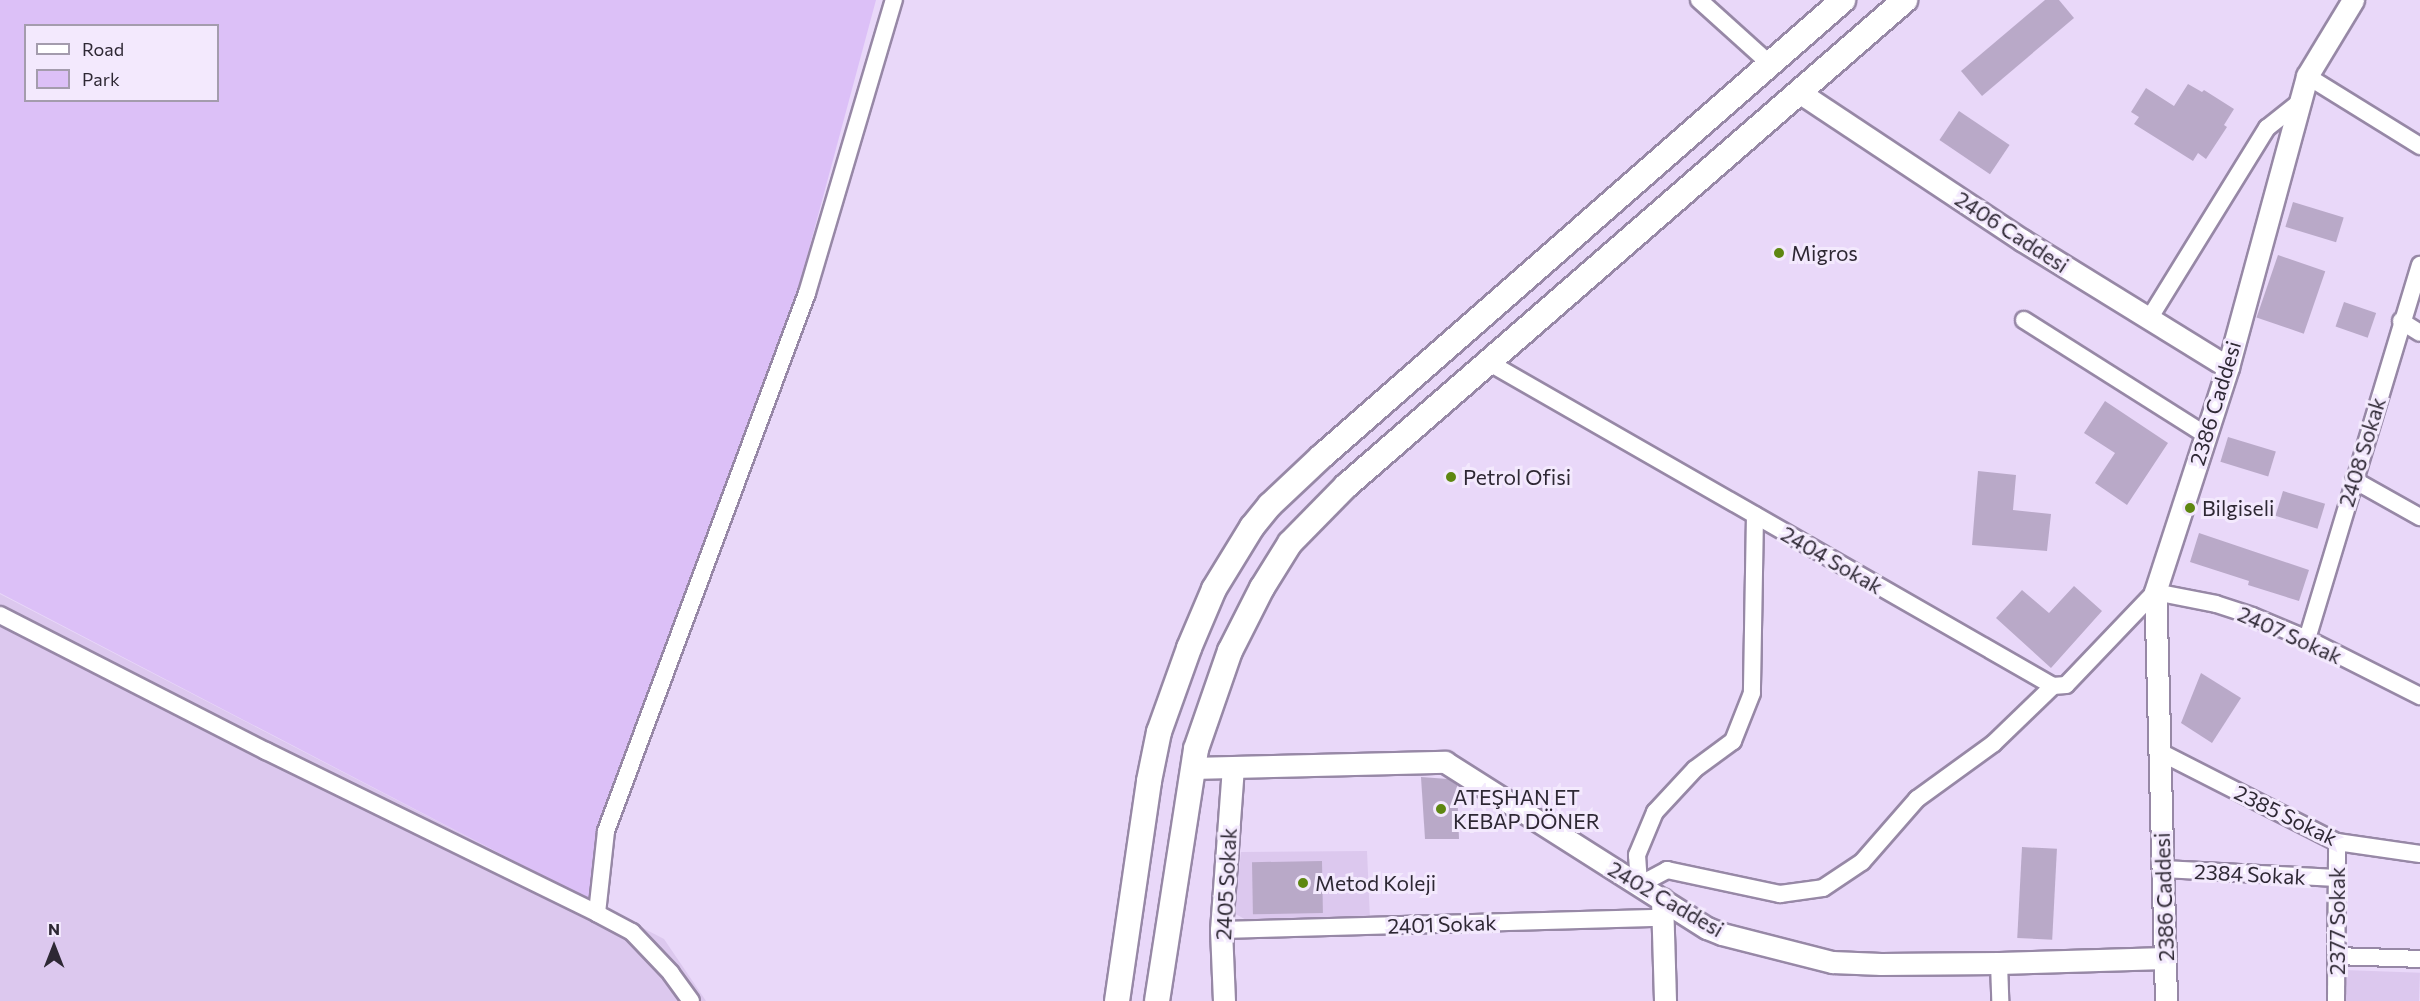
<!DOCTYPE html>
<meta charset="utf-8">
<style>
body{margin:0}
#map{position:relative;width:2420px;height:1001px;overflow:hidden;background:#e9d8f9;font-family:Commissioner,sans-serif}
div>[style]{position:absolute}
.built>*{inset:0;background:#dcc8ee;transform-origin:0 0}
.green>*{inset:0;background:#dcc0f7}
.building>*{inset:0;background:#b9a9c8;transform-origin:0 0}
.roads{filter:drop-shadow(2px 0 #9788a6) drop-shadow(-2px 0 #9788a6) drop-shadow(0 2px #9788a6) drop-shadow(0 -2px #9788a6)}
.minor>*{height:16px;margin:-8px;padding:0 8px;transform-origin:8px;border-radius:8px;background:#fff}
.tertiary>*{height:21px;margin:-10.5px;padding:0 10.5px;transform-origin:10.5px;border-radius:10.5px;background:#fff}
.secondary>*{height:24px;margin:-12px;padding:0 12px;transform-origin:12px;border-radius:12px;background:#fff}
.dots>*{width:16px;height:16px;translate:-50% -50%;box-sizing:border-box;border:3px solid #f3e9fd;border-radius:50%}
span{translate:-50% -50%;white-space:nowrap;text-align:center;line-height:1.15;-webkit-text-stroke:6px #f3e9fd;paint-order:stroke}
.street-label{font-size:21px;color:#2e2834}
.poi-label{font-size:21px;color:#2e2834}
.left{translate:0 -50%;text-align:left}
.legend{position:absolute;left:24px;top:24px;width:195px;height:78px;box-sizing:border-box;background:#f3e9fd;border:2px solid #a49cad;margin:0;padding:8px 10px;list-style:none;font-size:18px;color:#2e2834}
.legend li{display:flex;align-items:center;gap:12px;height:30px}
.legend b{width:30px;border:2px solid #a49cad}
.north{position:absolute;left:24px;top:917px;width:60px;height:60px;-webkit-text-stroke:4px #f3e9fd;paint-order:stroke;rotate:0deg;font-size:16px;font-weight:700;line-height:24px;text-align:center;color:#2e2834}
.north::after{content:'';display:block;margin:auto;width:21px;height:27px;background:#2e2834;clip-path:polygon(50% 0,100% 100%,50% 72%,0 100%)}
</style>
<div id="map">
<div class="built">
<div style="clip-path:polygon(0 594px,664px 939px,706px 1001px,0 1001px)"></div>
<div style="clip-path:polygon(1367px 851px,1370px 919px,1248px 921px,1234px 913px,1241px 852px)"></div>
<div style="left:2344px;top:970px;width:76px;height:31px;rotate:2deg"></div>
</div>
<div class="green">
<div style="clip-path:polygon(evenodd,0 0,876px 0,798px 290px,601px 819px,595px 903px,0 593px,0 0,26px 26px,218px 26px,218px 100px,26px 100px,26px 26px)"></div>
</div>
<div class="building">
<div style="clip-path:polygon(2045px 0,2059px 0,2074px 18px,1982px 96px,1961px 71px)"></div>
<div style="clip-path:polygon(2188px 84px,2202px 92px,2204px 90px,2234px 109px,2224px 125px,2227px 127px,2206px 159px,2198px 153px,2193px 161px,2134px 124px,2139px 117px,2131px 112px,2146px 88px,2174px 106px)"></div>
<div style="left:1959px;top:111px;width:61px;height:35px;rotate:34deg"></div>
<div style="left:2293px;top:202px;width:53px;height:26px;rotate:17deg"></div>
<div style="left:2278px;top:255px;width:50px;height:66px;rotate:19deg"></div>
<div style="left:2344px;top:302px;width:34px;height:26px;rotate:19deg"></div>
<div style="clip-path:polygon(2105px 401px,2168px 443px,2127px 505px,2095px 483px,2115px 453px,2084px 433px)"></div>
<div style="left:2228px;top:437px;width:50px;height:26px;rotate:17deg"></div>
<div style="clip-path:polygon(1978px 471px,2016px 475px,2013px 510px,2051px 514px,2047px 551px,1972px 545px)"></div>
<div style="left:2283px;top:491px;width:44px;height:26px;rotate:17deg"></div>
<div style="clip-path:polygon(2199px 533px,2309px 570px,2299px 601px,2248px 585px,2249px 581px,2190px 562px)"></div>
<div style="clip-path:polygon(2074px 586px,2102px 611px,2051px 668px,1996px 618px,2022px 590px,2049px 613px)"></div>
<div style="clip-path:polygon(2201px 673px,2241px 698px,2212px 743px,2181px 723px)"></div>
<div style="clip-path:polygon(1421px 777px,1448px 779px,1457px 785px,1459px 839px,1425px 839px)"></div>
<div style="left:2022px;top:847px;width:35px;height:91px;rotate:3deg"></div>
<div style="left:1322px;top:861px;width:52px;height:70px;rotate:89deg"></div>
</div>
<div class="roads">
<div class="minor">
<div style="left:1699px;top:0;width:96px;rotate:42deg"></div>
<div style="left:2307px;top:76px;width:133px;rotate:31.8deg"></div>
<div style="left:2149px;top:319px;width:225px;rotate:-58.3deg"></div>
<div style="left:2267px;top:128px;width:43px;rotate:-38.5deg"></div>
<div style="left:2024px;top:320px;width:215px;rotate:32.3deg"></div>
<div style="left:2401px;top:321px;width:22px;rotate:32deg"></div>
<div style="left:1488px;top:362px;width:651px;rotate:29.83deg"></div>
<div style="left:2053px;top:686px;width:13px;rotate:-4deg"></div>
<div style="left:2066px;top:685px;width:129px;rotate:-46.3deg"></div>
<div style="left:2155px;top:592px;width:62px;rotate:11.1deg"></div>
<div style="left:2216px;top:604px;width:38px;rotate:18deg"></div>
<div style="left:2252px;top:616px;width:60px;rotate:22.7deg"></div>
<div style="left:2307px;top:639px;width:127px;rotate:26.8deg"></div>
<div style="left:2354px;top:480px;width:76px;rotate:29.3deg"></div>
<div style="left:1755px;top:515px;width:178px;rotate:91deg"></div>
<div style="left:1752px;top:693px;width:52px;rotate:111.6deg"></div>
<div style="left:1733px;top:741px;width:47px;rotate:143.6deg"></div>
<div style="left:1695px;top:769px;width:59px;rotate:132.9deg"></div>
<div style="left:1655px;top:812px;width:47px;rotate:112.7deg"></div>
<div style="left:1637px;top:855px;width:30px;rotate:86deg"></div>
<div style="left:1639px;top:885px;width:32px;rotate:-28deg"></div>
<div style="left:1667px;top:870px;width:116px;rotate:12deg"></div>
<div style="left:1780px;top:894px;width:43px;rotate:-7.9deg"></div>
<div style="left:1823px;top:888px;width:47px;rotate:-33.7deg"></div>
<div style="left:1862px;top:862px;width:84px;rotate:-48.9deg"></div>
<div style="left:1917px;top:799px;width:95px;rotate:-36deg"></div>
<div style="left:1994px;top:743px;width:82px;rotate:-44deg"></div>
<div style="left:0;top:615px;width:299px;rotate:27.1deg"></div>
<div style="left:266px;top:751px;width:369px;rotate:26.1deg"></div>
<div style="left:2307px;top:639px;width:391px;rotate:-73.2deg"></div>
<div style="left:2160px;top:752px;width:199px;rotate:27deg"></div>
<div style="left:2337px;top:842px;width:84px;rotate:8.2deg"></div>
<div style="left:2163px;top:869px;width:174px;rotate:3deg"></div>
<div style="left:1221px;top:930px;width:441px;rotate:-1.6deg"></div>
<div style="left:2336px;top:956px;width:84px;rotate:2deg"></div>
<div style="left:1999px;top:963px;width:38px;rotate:88deg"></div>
<div style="left:691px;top:1001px;width:34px;rotate:-126deg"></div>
<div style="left:671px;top:973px;width:57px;rotate:-133.6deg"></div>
<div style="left:632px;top:932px;width:40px;rotate:-152deg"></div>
<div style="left:597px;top:913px;width:82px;rotate:-83.7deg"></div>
<div style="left:606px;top:831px;width:574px;rotate:-69.51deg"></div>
<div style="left:807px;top:293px;width:306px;rotate:-73.5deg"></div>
<div style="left:2336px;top:1001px;width:159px;rotate:-89.6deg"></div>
</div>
<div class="tertiary">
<div style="left:1799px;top:92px;width:268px;rotate:33.6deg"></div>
<div style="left:2022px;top:240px;width:242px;rotate:31.7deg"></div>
<div style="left:1192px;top:768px;width:253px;rotate:-1.4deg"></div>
<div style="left:1445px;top:762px;width:310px;rotate:32.4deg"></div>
<div style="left:1707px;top:928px;width:16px;rotate:22deg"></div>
<div style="left:1722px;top:934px;width:114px;rotate:14.3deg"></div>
<div style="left:1832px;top:962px;width:49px;rotate:2.3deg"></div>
<div style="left:1881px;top:964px;width:118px;rotate:-0.5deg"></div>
<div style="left:1999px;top:963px;width:166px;rotate:-1.7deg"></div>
<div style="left:1662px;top:899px;width:102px;rotate:88.3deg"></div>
<div style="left:1224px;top:1001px;width:71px;rotate:-92.4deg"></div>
<div style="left:1221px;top:930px;width:163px;rotate:-85.8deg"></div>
<div style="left:2166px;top:1001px;width:409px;rotate:-91.5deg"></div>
<div style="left:2155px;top:592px;width:237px;rotate:-72deg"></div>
<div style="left:2228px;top:367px;width:302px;rotate:-74.8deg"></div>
<div style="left:2307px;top:76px;width:89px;rotate:-58.8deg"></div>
</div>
<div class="secondary">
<div style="left:1117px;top:1001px;width:222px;rotate:-81.7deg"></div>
<div style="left:1149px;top:781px;width:50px;rotate:-78.5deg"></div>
<div style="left:1159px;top:732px;width:89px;rotate:-70.3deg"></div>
<div style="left:1189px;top:648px;width:64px;rotate:-67deg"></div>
<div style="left:1214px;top:589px;width:73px;rotate:-58.5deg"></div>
<div style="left:1252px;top:527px;width:28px;rotate:-51deg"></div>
<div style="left:1270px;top:505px;width:70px;rotate:-43.3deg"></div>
<div style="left:1321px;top:457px;width:694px;rotate:-41.2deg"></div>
<div style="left:1157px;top:1001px;width:255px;rotate:-81.2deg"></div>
<div style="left:1196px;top:749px;width:104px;rotate:-70.9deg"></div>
<div style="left:1230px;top:651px;width:71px;rotate:-63.1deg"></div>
<div style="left:1262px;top:588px;width:53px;rotate:-58.1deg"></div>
<div style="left:1290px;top:543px;width:80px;rotate:-45.5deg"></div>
<div style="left:1346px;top:486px;width:741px;rotate:-41deg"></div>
</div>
</div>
<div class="dots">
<div style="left:1779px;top:253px;background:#5e8711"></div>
<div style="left:1451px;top:477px;background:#5e8711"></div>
<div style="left:2190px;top:508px;background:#5e8711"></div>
<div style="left:1441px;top:809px;background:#5e8711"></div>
<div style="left:1303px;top:883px;background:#5e8711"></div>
</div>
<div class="street-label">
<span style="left:2012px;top:232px;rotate:33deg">2406 Caddesi</span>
<span style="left:2215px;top:403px;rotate:-73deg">2386 Caddesi</span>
<span style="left:2362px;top:452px;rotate:-73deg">2408 Sokak</span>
<span style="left:1832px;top:560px;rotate:30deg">2404 Sokak</span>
<span style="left:2290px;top:635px;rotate:24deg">2407 Sokak</span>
<span style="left:2286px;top:815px;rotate:26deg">2385 Sokak</span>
<span style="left:2250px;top:874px;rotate:3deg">2384 Sokak</span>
<span style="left:1226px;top:884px;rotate:-87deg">2405 Sokak</span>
<span style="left:2164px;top:897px;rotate:-92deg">2386 Caddesi</span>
<span style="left:1666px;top:899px;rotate:30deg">2402 Caddesi</span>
<span style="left:2337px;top:921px;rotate:-90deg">2377 Sokak</span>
<span style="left:1442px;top:924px;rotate:-2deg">2401 Sokak</span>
</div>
<div class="poi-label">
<span class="left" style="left:1791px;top:253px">Migros</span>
<span class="left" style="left:1463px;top:477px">Petrol Ofisi</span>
<span class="left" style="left:2202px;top:508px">Bilgiseli</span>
<span class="left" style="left:1453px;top:809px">ATEŞHAN ET<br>KEBAP DÖNER</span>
<span class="left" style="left:1315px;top:883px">Metod Koleji</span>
</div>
<ul class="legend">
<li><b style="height:8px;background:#fff"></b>Road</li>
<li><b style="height:16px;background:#dcc0f7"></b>Park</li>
</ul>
<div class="north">N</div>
</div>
